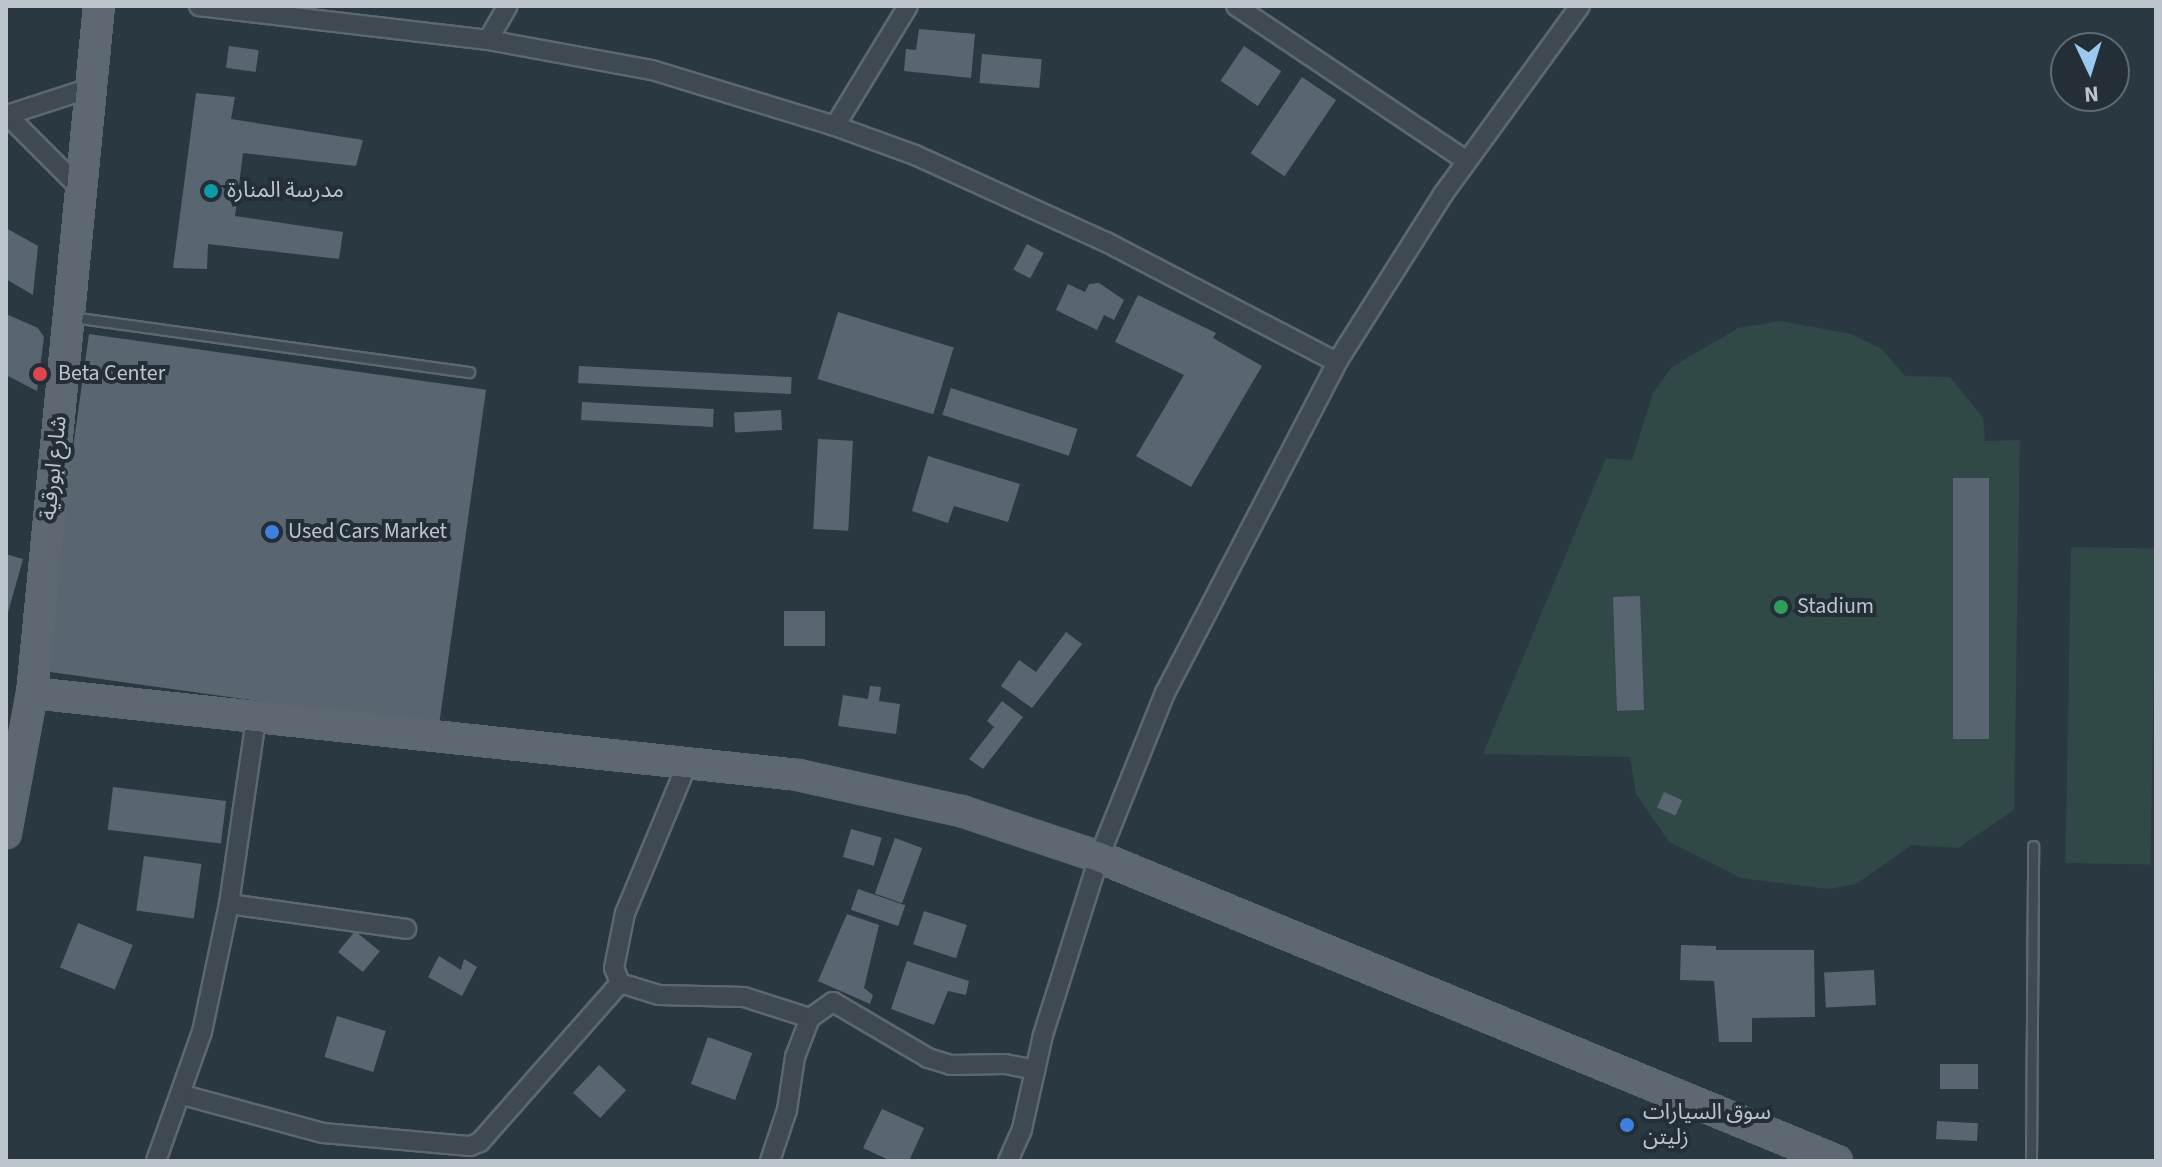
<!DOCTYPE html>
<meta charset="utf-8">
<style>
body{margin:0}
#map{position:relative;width:2162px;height:1167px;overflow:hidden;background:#2a3842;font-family:"Source Sans 3","Noto Sans Arabic",sans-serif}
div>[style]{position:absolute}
.green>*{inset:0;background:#304846;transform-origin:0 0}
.building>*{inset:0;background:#596672;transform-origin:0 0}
.roads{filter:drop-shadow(2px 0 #5d676f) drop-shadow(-2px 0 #5d676f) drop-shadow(0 2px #5d676f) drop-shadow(0 -2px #5d676f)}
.lane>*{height:9px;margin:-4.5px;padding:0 4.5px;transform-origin:4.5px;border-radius:4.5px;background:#3e4952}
.street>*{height:18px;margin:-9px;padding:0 9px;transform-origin:9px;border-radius:9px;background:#3e4952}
.primary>*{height:28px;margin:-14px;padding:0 14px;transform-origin:14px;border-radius:14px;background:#5d6872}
.dots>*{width:22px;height:22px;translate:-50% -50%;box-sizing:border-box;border:4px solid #232e37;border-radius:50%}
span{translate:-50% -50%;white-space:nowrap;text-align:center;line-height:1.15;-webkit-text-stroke:8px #232e37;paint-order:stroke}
.poi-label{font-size:22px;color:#bcc4cc}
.left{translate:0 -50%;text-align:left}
.street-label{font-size:22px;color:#bcc4cc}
.frame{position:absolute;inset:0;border:8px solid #bcc4cc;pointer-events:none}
.north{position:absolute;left:2050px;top:32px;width:80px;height:80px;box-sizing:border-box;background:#232e37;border:2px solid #606a73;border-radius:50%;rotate:176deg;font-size:22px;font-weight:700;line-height:32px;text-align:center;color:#bcc4cc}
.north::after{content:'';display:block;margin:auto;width:28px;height:36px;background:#9cc8f0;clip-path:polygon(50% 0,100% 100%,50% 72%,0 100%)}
</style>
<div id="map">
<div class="green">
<div style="clip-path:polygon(1780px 321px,1851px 334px,1882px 349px,1905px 376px,1950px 377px,1983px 418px,1985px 441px,2020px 440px,2014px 810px,1958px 848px,1912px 845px,1856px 884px,1828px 889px,1741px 878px,1669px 842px,1636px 794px,1630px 757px,1483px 754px,1606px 458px,1632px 460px,1653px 393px,1672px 367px,1738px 328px)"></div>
<div style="left:2071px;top:547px;width:85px;height:316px;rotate:1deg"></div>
</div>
<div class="building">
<div style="clip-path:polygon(919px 29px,975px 34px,971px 78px,904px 71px,906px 49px,916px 50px)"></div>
<div style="left:229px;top:46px;width:30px;height:22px;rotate:8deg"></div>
<div style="left:1244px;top:46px;width:45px;height:42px;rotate:34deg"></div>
<div style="left:982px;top:54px;width:60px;height:29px;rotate:5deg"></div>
<div style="left:1302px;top:77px;width:41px;height:92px;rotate:34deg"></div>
<div style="clip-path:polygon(196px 93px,235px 97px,231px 119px,363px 140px,356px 166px,243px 153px,235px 216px,343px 232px,339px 259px,208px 244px,207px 269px,173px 268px)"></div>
<div style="clip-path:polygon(6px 228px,38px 246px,33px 295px,6px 279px)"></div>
<div style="left:1027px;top:244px;width:19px;height:29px;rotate:28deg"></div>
<div style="clip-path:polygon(1099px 283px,1124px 300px,1114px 320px,1104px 315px,1097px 330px,1056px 310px,1068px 284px,1085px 292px,1089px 284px)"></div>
<div style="clip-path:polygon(1138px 295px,1216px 333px,1213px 338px,1262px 366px,1191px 487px,1136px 456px,1184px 375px,1115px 342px)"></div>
<div style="left:838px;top:312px;width:121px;height:70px;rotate:17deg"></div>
<div style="clip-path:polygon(6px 314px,38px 328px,44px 337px,37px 391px,6px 375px)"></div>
<div style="left:89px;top:334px;width:401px;height:340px;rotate:8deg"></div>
<div style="left:579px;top:366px;width:213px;height:17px;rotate:3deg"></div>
<div style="left:951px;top:388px;width:133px;height:28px;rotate:18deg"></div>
<div style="left:582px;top:402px;width:132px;height:18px;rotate:3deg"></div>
<div style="left:781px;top:410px;width:20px;height:47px;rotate:87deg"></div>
<div style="left:818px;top:439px;width:35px;height:90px;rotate:3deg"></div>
<div style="clip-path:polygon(928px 456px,1020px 484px,1008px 522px,954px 506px,948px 523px,912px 511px)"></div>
<div style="left:1953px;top:478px;width:36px;height:261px"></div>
<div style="clip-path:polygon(6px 554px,23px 559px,7px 616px,6px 616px)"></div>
<div style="left:1640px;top:596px;width:114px;height:27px;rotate:88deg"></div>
<div style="left:784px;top:611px;width:41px;height:35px"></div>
<div style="clip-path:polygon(1066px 632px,1082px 644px,1032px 708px,1001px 686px,1019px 660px,1036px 672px)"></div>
<div style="clip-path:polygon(870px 686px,881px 687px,879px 701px,900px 704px,896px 734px,838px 726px,843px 695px,868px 699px)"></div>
<div style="clip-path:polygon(1002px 701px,1023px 717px,983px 769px,969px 759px,994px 727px,987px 721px)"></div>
<div style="left:113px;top:787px;width:114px;height:43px;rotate:7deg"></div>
<div style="left:1664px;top:792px;width:20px;height:17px;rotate:24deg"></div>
<div style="left:851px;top:829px;width:32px;height:29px;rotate:16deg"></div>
<div style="left:895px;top:838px;width:29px;height:59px;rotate:20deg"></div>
<div style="left:144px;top:856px;width:58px;height:55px;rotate:8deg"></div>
<div style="left:858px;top:889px;width:50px;height:22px;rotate:19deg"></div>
<div style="left:924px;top:911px;width:45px;height:35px;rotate:18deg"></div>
<div style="clip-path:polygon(847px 914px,879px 925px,864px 988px,873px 995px,870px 1004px,818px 981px)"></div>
<div style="left:78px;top:923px;width:59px;height:48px;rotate:22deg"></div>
<div style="left:355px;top:931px;width:32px;height:27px;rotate:39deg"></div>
<div style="clip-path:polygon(1681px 945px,1716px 946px,1716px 950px,1814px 950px,1815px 1017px,1752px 1018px,1752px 1042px,1719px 1042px,1714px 981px,1680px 980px)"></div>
<div style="clip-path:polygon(439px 956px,461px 970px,464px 959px,477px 967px,462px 996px,428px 977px)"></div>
<div style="clip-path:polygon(907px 961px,969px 981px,966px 995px,948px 991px,934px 1025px,891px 1009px)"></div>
<div style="left:1874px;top:970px;width:35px;height:50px;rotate:87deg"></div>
<div style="left:337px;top:1016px;width:51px;height:43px;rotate:17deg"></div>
<div style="left:708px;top:1037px;width:47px;height:50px;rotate:20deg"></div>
<div style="left:1940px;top:1064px;width:38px;height:25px"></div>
<div style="left:599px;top:1065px;width:37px;height:38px;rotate:43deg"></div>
<div style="clip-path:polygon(882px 1109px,924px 1128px,909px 1161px,891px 1161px,863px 1148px)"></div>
<div style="left:1937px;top:1121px;width:41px;height:18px;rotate:3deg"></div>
</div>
<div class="roads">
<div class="lane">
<div style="left:72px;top:317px;width:401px;rotate:7.9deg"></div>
<div style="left:2031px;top:1161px;width:315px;rotate:-89.6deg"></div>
</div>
<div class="street">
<div style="left:199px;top:6px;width:291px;rotate:6.7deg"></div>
<div style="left:488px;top:40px;width:167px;rotate:10.4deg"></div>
<div style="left:652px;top:70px;width:191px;rotate:17deg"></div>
<div style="left:835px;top:126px;width:85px;rotate:19.9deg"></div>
<div style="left:915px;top:155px;width:210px;rotate:24.5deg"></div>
<div style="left:1106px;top:242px;width:260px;rotate:27.5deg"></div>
<div style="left:1236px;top:6px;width:278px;rotate:33.9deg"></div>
<div style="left:488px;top:40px;width:39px;rotate:-60deg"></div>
<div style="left:6px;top:114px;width:107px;rotate:45deg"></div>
<div style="left:7px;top:115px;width:87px;rotate:-18deg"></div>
<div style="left:835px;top:126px;width:140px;rotate:-58.7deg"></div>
<div style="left:688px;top:762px;width:164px;rotate:112.6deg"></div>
<div style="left:625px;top:913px;width:56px;rotate:101.3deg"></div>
<div style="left:614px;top:968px;width:16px;rotate:68deg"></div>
<div style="left:620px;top:983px;width:41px;rotate:17.1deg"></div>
<div style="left:659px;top:995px;width:85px;rotate:1.3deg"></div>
<div style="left:744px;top:997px;width:69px;rotate:17.7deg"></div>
<div style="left:229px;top:904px;width:179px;rotate:8deg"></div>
<div style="left:183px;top:1095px;width:145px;rotate:15.2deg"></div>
<div style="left:323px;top:1133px;width:148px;rotate:5.1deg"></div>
<div style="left:470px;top:1146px;width:11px;rotate:-22deg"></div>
<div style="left:480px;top:1142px;width:212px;rotate:-48.6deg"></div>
<div style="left:156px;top:1161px;width:137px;rotate:-70.4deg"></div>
<div style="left:202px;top:1032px;width:131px;rotate:-78.1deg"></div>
<div style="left:229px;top:904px;width:186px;rotate:-81.7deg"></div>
<div style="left:770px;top:1161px;width:54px;rotate:-71.6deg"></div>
<div style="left:787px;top:1110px;width:54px;rotate:-81.4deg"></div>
<div style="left:795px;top:1057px;width:42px;rotate:-69deg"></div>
<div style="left:810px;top:1018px;width:28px;rotate:-35deg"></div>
<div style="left:833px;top:1002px;width:110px;rotate:30.5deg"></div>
<div style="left:928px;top:1058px;width:24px;rotate:17deg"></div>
<div style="left:951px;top:1065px;width:54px;rotate:-1.1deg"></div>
<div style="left:1005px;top:1064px;width:31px;rotate:11deg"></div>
<div style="left:1008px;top:1161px;width:35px;rotate:-66deg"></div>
<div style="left:1022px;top:1129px;width:96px;rotate:-77.4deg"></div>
<div style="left:1043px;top:1035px;width:187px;rotate:-72.5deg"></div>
<div style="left:1099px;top:857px;width:177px;rotate:-68.1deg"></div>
<div style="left:1165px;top:693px;width:373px;rotate:-62.5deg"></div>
<div style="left:1337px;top:362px;width:200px;rotate:-57.7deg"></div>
<div style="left:1444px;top:193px;width:231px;rotate:-54deg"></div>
</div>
<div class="primary">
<div style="left:32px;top:693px;width:770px;rotate:6.11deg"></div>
<div style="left:798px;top:775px;width:167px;rotate:12.5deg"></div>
<div style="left:961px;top:811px;width:145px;rotate:18.4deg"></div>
<div style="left:1099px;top:857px;width:798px;rotate:22.39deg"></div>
<div style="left:6px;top:833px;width:142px;rotate:-79.5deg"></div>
<div style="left:32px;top:693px;width:690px;rotate:-84.43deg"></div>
</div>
</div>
<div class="dots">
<div style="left:211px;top:191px;background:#0f9aa8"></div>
<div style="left:40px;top:374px;background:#e0444e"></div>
<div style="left:272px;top:532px;background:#3f7fe0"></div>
<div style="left:1781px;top:607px;background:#2e9e5b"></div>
<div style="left:1627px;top:1125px;background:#3f7fe0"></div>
</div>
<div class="poi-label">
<span class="left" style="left:227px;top:191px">مدرسة المنارة</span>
<span class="left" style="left:58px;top:374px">Beta Center</span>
<span class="left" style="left:288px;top:532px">Used Cars Market</span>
<span class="left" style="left:1797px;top:607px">Stadium</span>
<span class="left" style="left:1643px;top:1125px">سوق السيارات<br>زليتن</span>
</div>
<div class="street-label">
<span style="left:54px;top:468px;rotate:-84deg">شارع ابورقية</span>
</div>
<div class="frame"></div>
<div class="north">N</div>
</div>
